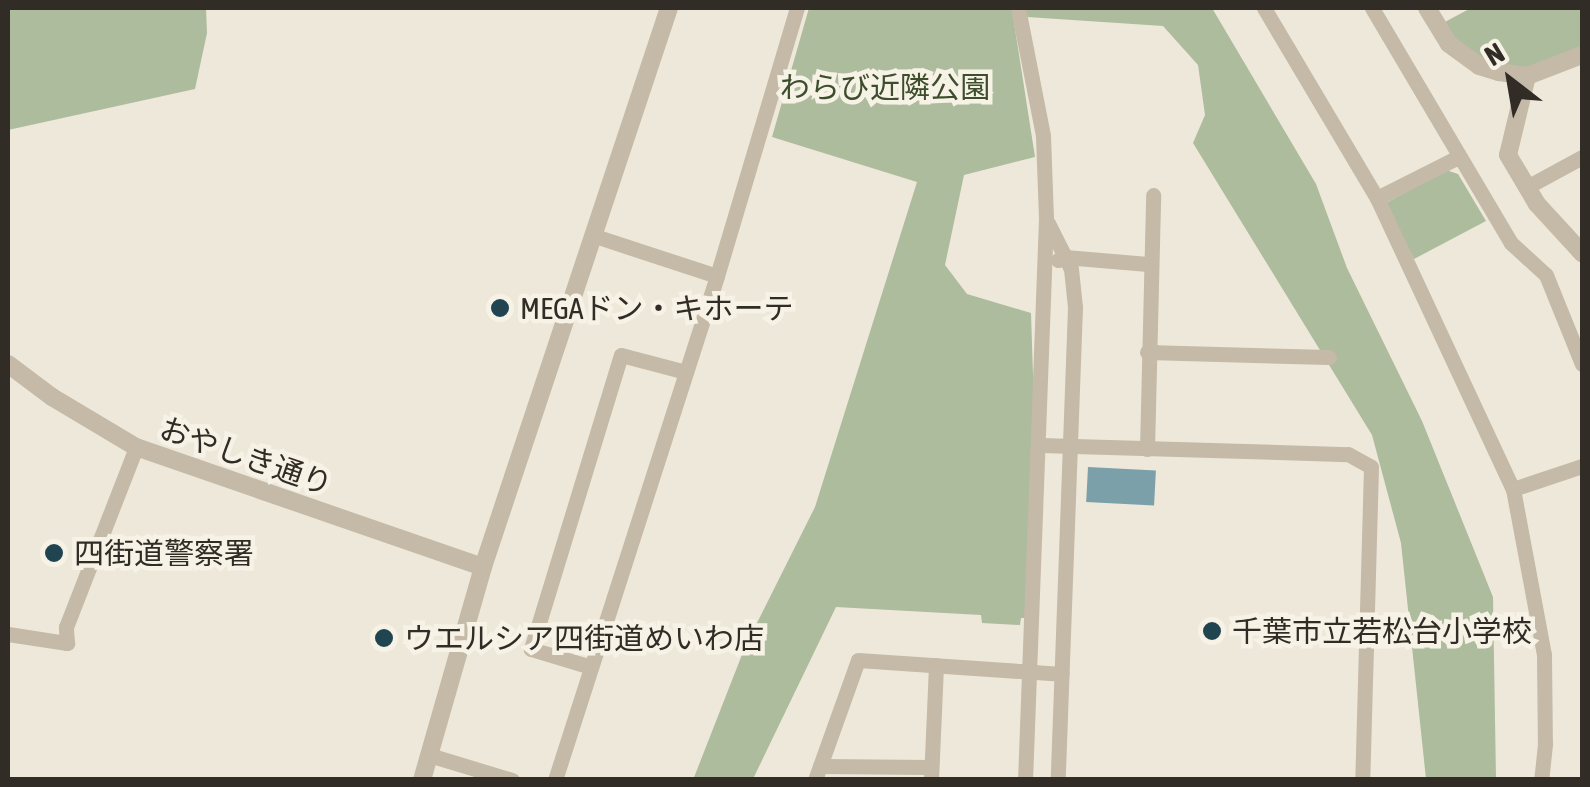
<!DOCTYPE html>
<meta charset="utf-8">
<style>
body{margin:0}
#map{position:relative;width:1590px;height:787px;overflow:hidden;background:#eee8da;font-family:"Asap Condensed","Noto Sans JP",sans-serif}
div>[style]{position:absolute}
.green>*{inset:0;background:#acbc9c}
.water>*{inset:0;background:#7ca0a9;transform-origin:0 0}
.minor>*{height:15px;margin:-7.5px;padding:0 7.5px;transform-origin:7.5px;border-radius:7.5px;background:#c5b9a7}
.tertiary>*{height:18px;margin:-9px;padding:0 9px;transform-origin:9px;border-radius:9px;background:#c5b9a7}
.dots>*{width:28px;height:28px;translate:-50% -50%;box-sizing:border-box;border:5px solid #f7f2e6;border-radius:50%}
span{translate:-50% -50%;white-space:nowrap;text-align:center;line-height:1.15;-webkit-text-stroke:9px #f7f2e6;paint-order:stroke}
.park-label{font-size:30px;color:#3d4e2d}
.poi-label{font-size:30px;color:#322c27}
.left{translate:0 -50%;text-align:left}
.street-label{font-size:30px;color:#322c27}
.frame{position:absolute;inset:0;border:10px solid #322c27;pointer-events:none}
.north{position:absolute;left:1460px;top:30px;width:100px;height:100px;-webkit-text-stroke:8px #f7f2e6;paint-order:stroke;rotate:329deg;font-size:28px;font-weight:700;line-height:40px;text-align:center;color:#322c27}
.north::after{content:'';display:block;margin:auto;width:35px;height:45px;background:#322c27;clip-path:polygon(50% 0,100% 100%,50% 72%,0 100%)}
</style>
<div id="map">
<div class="green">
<div style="clip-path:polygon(8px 8px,206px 8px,207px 33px,195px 89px,8px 130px)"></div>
<div style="clip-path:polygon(809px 8px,1212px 8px,1316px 184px,1347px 268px,1422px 421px,1493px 597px,1496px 779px,1426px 779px,1401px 543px,1372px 435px,1193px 143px,1205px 115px,1198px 65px,1163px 26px,1013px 16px,1035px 157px,964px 175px,945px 265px,967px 294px,1031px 313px,1035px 437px,1025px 618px,1021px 618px,1020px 625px,982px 623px,981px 615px,836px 607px,753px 779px,693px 780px,745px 647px,815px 507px,917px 182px,772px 137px)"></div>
<div style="clip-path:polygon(1471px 8px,1582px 8px,1582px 46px,1535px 68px,1493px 66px,1453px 41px,1443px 23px)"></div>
<div style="clip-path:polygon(1446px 170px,1458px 174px,1486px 221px,1414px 259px,1386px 203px)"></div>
</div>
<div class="water">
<div style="left:1088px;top:467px;width:68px;height:35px;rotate:3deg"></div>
</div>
<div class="minor">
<div style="left:1018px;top:8px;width:130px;rotate:78.9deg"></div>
<div style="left:1043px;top:136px;width:83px;rotate:87.9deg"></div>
<div style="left:1046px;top:219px;width:561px;rotate:92.14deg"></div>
<div style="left:1264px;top:8px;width:221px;rotate:59.3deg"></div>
<div style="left:1377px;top:198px;width:321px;rotate:65deg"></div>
<div style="left:1513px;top:489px;width:169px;rotate:79.4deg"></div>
<div style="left:1544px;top:655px;width:89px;rotate:89.4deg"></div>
<div style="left:1545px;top:744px;width:36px;rotate:96deg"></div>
<div style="left:1372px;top:8px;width:273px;rotate:59.4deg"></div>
<div style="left:1511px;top:243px;width:47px;rotate:42.4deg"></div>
<div style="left:1546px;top:275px;width:96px;rotate:68deg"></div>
<div style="left:1527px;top:187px;width:63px;rotate:-28.6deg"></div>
<div style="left:1377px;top:198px;width:91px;rotate:-26.8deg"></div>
<div style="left:1048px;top:223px;width:51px;rotate:63.4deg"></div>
<div style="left:1071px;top:269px;width:38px;rotate:84deg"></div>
<div style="left:1075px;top:307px;width:473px;rotate:92.1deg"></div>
<div style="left:595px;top:236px;width:128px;rotate:18.2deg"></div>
<div style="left:1058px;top:260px;width:8px;rotate:-23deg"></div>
<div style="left:1065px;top:257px;width:83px;rotate:4.8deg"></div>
<div style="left:1147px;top:352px;width:182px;rotate:1.6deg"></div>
<div style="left:1040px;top:445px;width:308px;rotate:1.7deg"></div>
<div style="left:1348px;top:454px;width:26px;rotate:29deg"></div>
<div style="left:1371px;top:467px;width:313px;rotate:91.6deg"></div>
<div style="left:1147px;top:449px;width:254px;rotate:-88.6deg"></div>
<div style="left:1513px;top:489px;width:73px;rotate:-18.4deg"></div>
<div style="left:8px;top:634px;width:60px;rotate:8.7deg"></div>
<div style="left:67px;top:643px;width:16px;rotate:-94deg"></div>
<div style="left:66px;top:627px;width:193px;rotate:-68.7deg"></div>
<div style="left:591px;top:667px;width:63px;rotate:-163.3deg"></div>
<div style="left:531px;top:649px;width:307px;rotate:-73deg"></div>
<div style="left:621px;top:355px;width:67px;rotate:14.7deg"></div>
<div style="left:429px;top:755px;width:87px;rotate:16.8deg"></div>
<div style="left:820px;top:766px;width:111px;rotate:0.5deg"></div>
<div style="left:555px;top:780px;width:529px;rotate:-72.18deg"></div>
<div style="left:717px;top:276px;width:280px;rotate:-73.4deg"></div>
<div style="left:815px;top:780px;width:127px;rotate:-70.3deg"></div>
<div style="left:858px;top:660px;width:204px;rotate:3.9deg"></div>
<div style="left:931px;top:780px;width:115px;rotate:-87.5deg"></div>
</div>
<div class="tertiary">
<div style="left:1427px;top:8px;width:42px;rotate:58.6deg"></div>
<div style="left:1449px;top:44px;width:37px;rotate:36deg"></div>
<div style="left:1479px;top:66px;width:21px;rotate:17deg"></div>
<div style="left:1499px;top:72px;width:28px;rotate:8deg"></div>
<div style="left:1527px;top:76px;width:59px;rotate:-20.9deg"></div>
<div style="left:1527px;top:76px;width:81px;rotate:103.5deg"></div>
<div style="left:1508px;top:155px;width:57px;rotate:59.4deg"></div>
<div style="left:1537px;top:204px;width:67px;rotate:47.4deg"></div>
<div style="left:8px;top:364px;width:55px;rotate:36.9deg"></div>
<div style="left:52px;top:397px;width:98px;rotate:30.8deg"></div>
<div style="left:136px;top:447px;width:367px;rotate:19.1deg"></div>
<div style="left:422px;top:780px;width:222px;rotate:-74deg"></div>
<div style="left:483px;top:567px;width:589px;rotate:-71.6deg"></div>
</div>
<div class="dots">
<div style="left:500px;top:308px;background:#214550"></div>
<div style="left:54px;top:553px;background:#214550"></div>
<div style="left:1212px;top:631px;background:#214550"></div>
<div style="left:384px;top:638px;background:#214550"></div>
</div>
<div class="park-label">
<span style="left:885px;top:87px">わらび近隣公園</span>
</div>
<div class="poi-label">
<span class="left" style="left:520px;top:308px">MEGAドン・キホーテ</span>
<span class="left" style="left:74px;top:553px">四街道警察署</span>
<span class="left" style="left:1232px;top:631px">千葉市立若松台小学校</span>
<span class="left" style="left:404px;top:638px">ウエルシア四街道めいわ店</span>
</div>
<div class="street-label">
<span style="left:246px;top:456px;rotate:19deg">おやしき通り</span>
</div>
<div class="frame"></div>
<div class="north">N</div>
</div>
